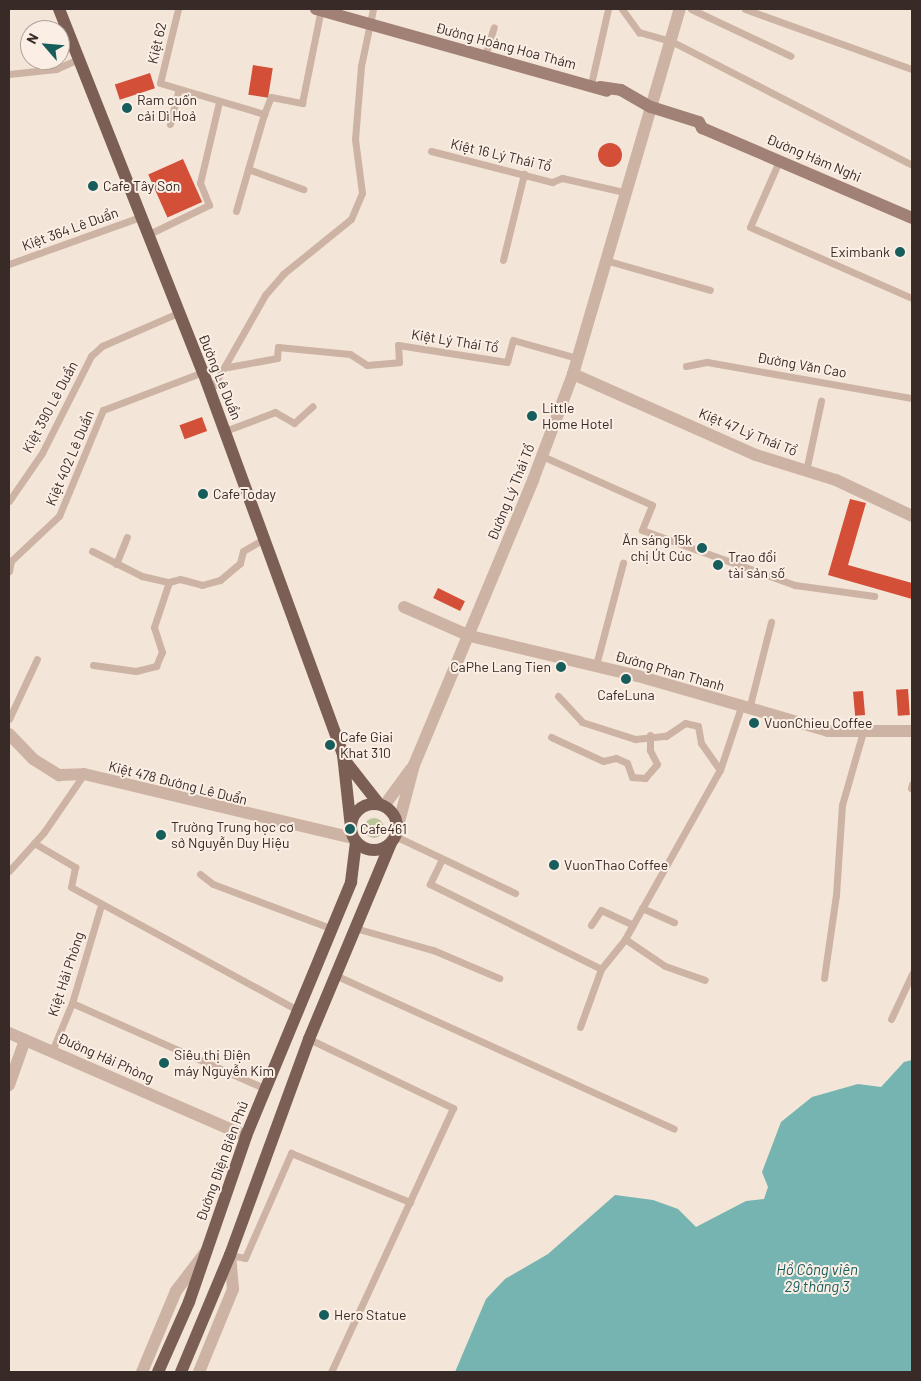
<!DOCTYPE html>
<meta charset="utf-8">
<style>
body{margin:0}
#map{position:relative;width:921px;height:1381px;overflow:hidden;background:#f4e5d9;font-family:Barlow,sans-serif}
div>[style]{position:absolute}
.green>*{inset:0;background:#b9c497}
.round{border-radius:50%}
.water>*{inset:0;background:#75b4b1}
.building>*{inset:0;background:#d34f38;transform-origin:0 0}
.service>*{height:7px;margin:-3.5px;padding:0 3.5px;transform-origin:3.5px;border-radius:3.5px;background:#cdb3a3}
.minor>*{height:12px;margin:-6px;padding:0 6px;transform-origin:6px;border-radius:6px;background:#cdb3a3}
.tertiary>*{height:12px;margin:-6px;padding:0 6px;transform-origin:6px;border-radius:6px;background:#cdb3a3}
.secondary>*{height:12px;margin:-6px;padding:0 6px;transform-origin:6px;border-radius:6px;background:#a18175}
.primary>*{height:12px;margin:-6px;padding:0 6px;transform-origin:6px;border-radius:6px;background:#7b5f55}
.primary>.ring{margin:-6px;padding:0;box-sizing:content-box;background:none;border:12px solid #7b5f55;border-radius:50%}
.dots>*{width:14px;height:14px;translate:-50% -50%;box-sizing:border-box;border:2px solid #fbefe5;border-radius:50%}
span{translate:-50% -50%;white-space:nowrap;text-align:center;line-height:1.15;-webkit-text-stroke:4px #fbefe5;paint-order:stroke}
.street-label{font-size:14px;color:#382a26}
.poi-label{font-size:14px;color:#382a26}
.left{translate:0 -50%;text-align:left}
.right{translate:-100% -50%;text-align:right}
.water-label{font-size:15px;color:#175d5c;font-style:italic}
.frame{position:absolute;inset:0;border:10px solid #382a26;pointer-events:none}
.north{position:absolute;left:20px;top:20px;width:50px;height:50px;box-sizing:border-box;background:#fbefe5;border:1px solid #ada099;border-radius:50%;rotate:297deg;font-size:14px;font-weight:700;line-height:20px;text-align:center;color:#382a26}
.north::after{content:'';display:block;margin:auto;width:18px;height:22px;background:#175d5c;clip-path:polygon(50% 0,100% 100%,50% 72%,0 100%)}
</style>
<div id="map">
<div class="green">
<div class="round" style="left:364px;top:818px;width:20px;height:20px"></div>
</div>
<div class="water">
<div style="clip-path:polygon(912px 1060px,912px 1372px,455px 1372px,486px 1299px,505px 1279px,548px 1254px,615px 1195px,653px 1200px,678px 1209px,696px 1227px,746px 1201px,764px 1199px,768px 1187px,762px 1172px,781px 1122px,812px 1097px,858px 1084px,881px 1087px,904px 1062px)"></div>
</div>
<div class="building">
<div style="left:253px;top:65px;width:20px;height:30px;rotate:9deg"></div>
<div style="left:150px;top:73px;width:16px;height:37px;rotate:72deg"></div>
<div class="round" style="left:598px;top:143px;width:24px;height:24px"></div>
<div style="left:183px;top:159px;width:47px;height:38px;rotate:66deg"></div>
<div style="left:202px;top:417px;width:15px;height:24px;rotate:70deg"></div>
<div style="clip-path:polygon(850px 499px,866px 503px,848px 565px,912px 583px,912px 599px,828px 575px)"></div>
<div style="left:438px;top:588px;width:30px;height:11px;rotate:26deg"></div>
<div style="left:908px;top:689px;width:26px;height:12px;rotate:86deg"></div>
<div style="left:863px;top:691px;width:24px;height:10px;rotate:85deg"></div>
</div>
<div class="service">
<div style="left:178px;top:9px;width:76px;rotate:103.7deg"></div>
<div style="left:160px;top:83px;width:109px;rotate:16.6deg"></div>
<div style="left:264px;top:114px;width:18px;rotate:-68deg"></div>
<div style="left:271px;top:97px;width:32px;rotate:11deg"></div>
<div style="left:302px;top:103px;width:96px;rotate:-78.6deg"></div>
<div style="left:622px;top:9px;width:29px;rotate:54deg"></div>
<div style="left:639px;top:32px;width:33px;rotate:16deg"></div>
<div style="left:671px;top:41px;width:271px;rotate:27.2deg"></div>
<div style="left:691px;top:9px;width:110px;rotate:25.2deg"></div>
<div style="left:745px;top:9px;width:177px;rotate:19.8deg"></div>
<div style="left:485px;top:56px;width:30px;rotate:-73deg"></div>
<div style="left:9px;top:74px;width:47px;rotate:-6.1deg"></div>
<div style="left:56px;top:69px;width:24px;rotate:-24deg"></div>
<div style="left:591px;top:84px;width:77px;rotate:-77.2deg"></div>
<div style="left:170px;top:124px;width:36px;rotate:-76deg"></div>
<div style="left:431px;top:151px;width:125px;rotate:14.4deg"></div>
<div style="left:552px;top:182px;width:11px;rotate:-22deg"></div>
<div style="left:562px;top:178px;width:64px;rotate:12.7deg"></div>
<div style="left:780px;top:159px;width:74px;rotate:113.8deg"></div>
<div style="left:750px;top:227px;width:177px;rotate:23.7deg"></div>
<div style="left:248px;top:169px;width:59px;rotate:20deg"></div>
<div style="left:236px;top:211px;width:101px;rotate:-73.9deg"></div>
<div style="left:147px;top:235px;width:69px;rotate:-25.8deg"></div>
<div style="left:209px;top:205px;width:24px;rotate:-112deg"></div>
<div style="left:200px;top:183px;width:83px;rotate:-76.8deg"></div>
<div style="left:503px;top:260px;width:89px;rotate:-76.3deg"></div>
<div style="left:605px;top:260px;width:109px;rotate:15.9deg"></div>
<div style="left:9px;top:264px;width:139px;rotate:-19.7deg"></div>
<div style="left:686px;top:366px;width:21px;rotate:-11deg"></div>
<div style="left:707px;top:362px;width:208px;rotate:10deg"></div>
<div style="left:228px;top:367px;width:50px;rotate:-10.4deg"></div>
<div style="left:277px;top:358px;width:11px;rotate:-85deg"></div>
<div style="left:278px;top:347px;width:72px;rotate:5.6deg"></div>
<div style="left:350px;top:354px;width:20px;rotate:33deg"></div>
<div style="left:367px;top:365px;width:32px;rotate:-5deg"></div>
<div style="left:399px;top:362px;width:17px;rotate:-93deg"></div>
<div style="left:398px;top:345px;width:110px;rotate:8.9deg"></div>
<div style="left:507px;top:362px;width:23px;rotate:-75deg"></div>
<div style="left:513px;top:340px;width:66px;rotate:15.7deg"></div>
<div style="left:210px;top:392px;width:112px;rotate:-60.4deg"></div>
<div style="left:265px;top:295px;width:28px;rotate:-49deg"></div>
<div style="left:283px;top:274px;width:87px;rotate:-39deg"></div>
<div style="left:351px;top:219px;width:28px;rotate:-67deg"></div>
<div style="left:362px;top:193px;width:54px;rotate:-97.4deg"></div>
<div style="left:355px;top:139px;width:73px;rotate:-85.3deg"></div>
<div style="left:361px;top:66px;width:58px;rotate:-78.1deg"></div>
<div style="left:225px;top:431px;width:53px;rotate:-20.8deg"></div>
<div style="left:275px;top:412px;width:22px;rotate:30deg"></div>
<div style="left:294px;top:423px;width:25px;rotate:-42deg"></div>
<div style="left:542px;top:456px;width:120px;rotate:24deg"></div>
<div style="left:652px;top:505px;width:27px;rotate:112deg"></div>
<div style="left:642px;top:530px;width:163px;rotate:19.8deg"></div>
<div style="left:795px;top:585px;width:80px;rotate:7.9deg"></div>
<div style="left:806px;top:471px;width:72px;rotate:-77.9deg"></div>
<div style="left:9px;top:501px;width:58px;rotate:-55.5deg"></div>
<div style="left:42px;top:453px;width:109px;rotate:-63.2deg"></div>
<div style="left:91px;top:356px;width:15px;rotate:-42deg"></div>
<div style="left:102px;top:346px;width:83px;rotate:-23.5deg"></div>
<div style="left:92px;top:551px;width:56px;rotate:26.6deg"></div>
<div style="left:142px;top:576px;width:28px;rotate:13deg"></div>
<div style="left:116px;top:564px;width:29px;rotate:-68deg"></div>
<div style="left:9px;top:571px;width:10px;rotate:-79deg"></div>
<div style="left:11px;top:561px;width:66px;rotate:-43.2deg"></div>
<div style="left:59px;top:516px;width:115px;rotate:-67.5deg"></div>
<div style="left:103px;top:410px;width:107px;rotate:-20.8deg"></div>
<div style="left:93px;top:665px;width:43px;rotate:7.9deg"></div>
<div style="left:136px;top:671px;width:21px;rotate:-14deg"></div>
<div style="left:156px;top:666px;width:15px;rotate:-67deg"></div>
<div style="left:162px;top:652px;width:26px;rotate:-108deg"></div>
<div style="left:154px;top:627px;width:47px;rotate:-71.6deg"></div>
<div style="left:169px;top:582px;width:11px;rotate:-15deg"></div>
<div style="left:180px;top:579px;width:23px;rotate:15deg"></div>
<div style="left:202px;top:585px;width:19px;rotate:-16deg"></div>
<div style="left:220px;top:580px;width:26px;rotate:-40deg"></div>
<div style="left:240px;top:563px;width:12px;rotate:-76deg"></div>
<div style="left:243px;top:551px;width:24px;rotate:-30deg"></div>
<div style="left:596px;top:665px;width:106px;rotate:-75.2deg"></div>
<div style="left:558px;top:696px;width:35px;rotate:47deg"></div>
<div style="left:582px;top:722px;width:56px;rotate:17.8deg"></div>
<div style="left:635px;top:739px;width:31px;rotate:-6deg"></div>
<div style="left:666px;top:736px;width:23px;rotate:-34deg"></div>
<div style="left:685px;top:723px;width:13px;rotate:13deg"></div>
<div style="left:698px;top:726px;width:17px;rotate:80deg"></div>
<div style="left:701px;top:743px;width:33px;rotate:55deg"></div>
<div style="left:749px;top:709px;width:90px;rotate:-75.8deg"></div>
<div style="left:9px;top:719px;width:66px;rotate:-65deg"></div>
<div style="left:551px;top:737px;width:57px;rotate:24.8deg"></div>
<div style="left:603px;top:761px;width:13px;rotate:-13deg"></div>
<div style="left:616px;top:758px;width:12px;rotate:24deg"></div>
<div style="left:627px;top:763px;width:15px;rotate:70deg"></div>
<div style="left:632px;top:777px;width:13px;rotate:4deg"></div>
<div style="left:645px;top:778px;width:18px;rotate:-49deg"></div>
<div style="left:657px;top:764px;width:16px;rotate:-117deg"></div>
<div style="left:650px;top:750px;width:15px;rotate:-90deg"></div>
<div style="left:911px;top:788px;width:4px;rotate:-76deg"></div>
<div style="left:395px;top:836px;width:133px;rotate:25.4deg"></div>
<div style="left:34px;top:843px;width:48px;rotate:30.3deg"></div>
<div style="left:75px;top:867px;width:20px;rotate:101deg"></div>
<div style="left:71px;top:887px;width:260px;rotate:28.5deg"></div>
<div style="left:442px;top:859px;width:28px;rotate:116deg"></div>
<div style="left:430px;top:884px;width:191px;rotate:26.4deg"></div>
<div style="left:9px;top:871px;width:52px;rotate:-48.1deg"></div>
<div style="left:44px;top:832px;width:70px;rotate:-55.4deg"></div>
<div style="left:200px;top:874px;width:16px;rotate:38deg"></div>
<div style="left:213px;top:884px;width:128px;rotate:20.6deg"></div>
<div style="left:642px;top:908px;width:35px;rotate:24deg"></div>
<div style="left:591px;top:925px;width:18px;rotate:-56deg"></div>
<div style="left:601px;top:910px;width:35px;rotate:25deg"></div>
<div style="left:355px;top:928px;width:81px;rotate:15.8deg"></div>
<div style="left:433px;top:950px;width:72px;rotate:23deg"></div>
<div style="left:625px;top:939px;width:48px;rotate:34deg"></div>
<div style="left:665px;top:966px;width:42px;rotate:19.3deg"></div>
<div style="left:335px;top:975px;width:372px;rotate:24.4deg"></div>
<div style="left:824px;top:978px;width:84px;rotate:-81.8deg"></div>
<div style="left:836px;top:895px;width:90px;rotate:-86.2deg"></div>
<div style="left:842px;top:805px;width:76px;rotate:-74deg"></div>
<div style="left:72px;top:1003px;width:212px;rotate:23.9deg"></div>
<div style="left:891px;top:1019px;width:50px;rotate:-65deg"></div>
<div style="left:580px;top:1027px;width:62px;rotate:-70.1deg"></div>
<div style="left:601px;top:969px;width:38px;rotate:-51deg"></div>
<div style="left:625px;top:939px;width:194px;rotate:-60.7deg"></div>
<div style="left:720px;top:770px;width:66px;rotate:-71.6deg"></div>
<div style="left:309px;top:1039px;width:160px;rotate:25.6deg"></div>
<div style="left:453px;top:1108px;width:291px;rotate:114.8deg"></div>
<div style="left:52px;top:1051px;width:52px;rotate:-67.4deg"></div>
<div style="left:72px;top:1003px;width:102px;rotate:-73.5deg"></div>
<div style="left:230px;top:1255px;width:15px;rotate:11deg"></div>
<div style="left:245px;top:1258px;width:115px;rotate:-66.3deg"></div>
<div style="left:291px;top:1153px;width:129px;rotate:22.4deg"></div>
</div>
<div class="minor">
<div style="left:573px;top:374px;width:200px;rotate:23.9deg"></div>
<div style="left:756px;top:455px;width:84px;rotate:17.4deg"></div>
<div style="left:836px;top:480px;width:84px;rotate:25.3deg"></div>
<div style="left:404px;top:607px;width:72px;rotate:23.7deg"></div>
<div style="left:470px;top:636px;width:173px;rotate:13.4deg"></div>
<div style="left:638px;top:676px;width:198px;rotate:16.1deg"></div>
<div style="left:828px;top:731px;width:84px"></div>
<div style="left:9px;top:734px;width:35px;rotate:46deg"></div>
<div style="left:33px;top:759px;width:31px;rotate:32deg"></div>
<div style="left:59px;top:775px;width:25px;rotate:-2deg"></div>
<div style="left:84px;top:774px;width:277px;rotate:13.4deg"></div>
<div style="left:9px;top:1085px;width:48px;rotate:-70.4deg"></div>
</div>
<div class="tertiary">
<div style="left:384px;top:806px;width:46px;rotate:-53.9deg"></div>
<div style="left:399px;top:822px;width:59px;rotate:-75.3deg"></div>
<div style="left:414px;top:765px;width:309px;rotate:-67.3deg"></div>
<div style="left:533px;top:480px;width:113px;rotate:-69.3deg"></div>
<div style="left:573px;top:374px;width:380px;rotate:-73.7deg"></div>
<div style="left:9px;top:1033px;width:258px;rotate:23.5deg"></div>
<div style="left:142px;top:1372px;width:88px;rotate:-67.2deg"></div>
<div style="left:176px;top:1291px;width:48px;rotate:-52.7deg"></div>
<div style="left:199px;top:1372px;width:90px;rotate:-67.7deg"></div>
<div style="left:233px;top:1289px;width:34px;rotate:-95deg"></div>
</div>
<div class="secondary">
<div style="left:316px;top:9px;width:302px;rotate:15.7deg"></div>
<div style="left:600px;top:87px;width:21px;rotate:8deg"></div>
<div style="left:621px;top:90px;width:34px;rotate:30deg"></div>
<div style="left:651px;top:107px;width:50px;rotate:17.4deg"></div>
<div style="left:699px;top:122px;width:7px;rotate:63deg"></div>
<div style="left:702px;top:128px;width:228px;rotate:23.2deg"></div>
</div>
<div class="primary">
<div style="left:59px;top:9px;width:391px;rotate:68.4deg"></div>
<div style="left:203px;top:372px;width:408px;rotate:69.9deg"></div>
<div style="left:343px;top:755px;width:72px;rotate:83.7deg"></div>
<div style="left:346px;top:762px;width:53px;rotate:51.8deg"></div>
<div class="ring" style="left:351px;top:804px;width:34px;height:34px"></div>
<div style="left:158px;top:1372px;width:77px;rotate:-66.1deg"></div>
<div style="left:189px;top:1302px;width:176px;rotate:-71deg"></div>
<div style="left:246px;top:1136px;width:275px;rotate:-67.5deg"></div>
<div style="left:351px;top:882px;width:40px;rotate:-82.9deg"></div>
<div style="left:181px;top:1372px;width:127px;rotate:-67.3deg"></div>
<div style="left:230px;top:1255px;width:230px;rotate:-69.9deg"></div>
<div style="left:309px;top:1039px;width:212px;rotate:-67.3deg"></div>
</div>
<div class="dots">
<div style="left:127px;top:108px;background:#175d5c"></div>
<div style="left:93px;top:186px;background:#175d5c"></div>
<div style="left:900px;top:252px;background:#175d5c"></div>
<div style="left:532px;top:416px;background:#175d5c"></div>
<div style="left:203px;top:494px;background:#175d5c"></div>
<div style="left:702px;top:548px;background:#175d5c"></div>
<div style="left:718px;top:565px;background:#175d5c"></div>
<div style="left:561px;top:667px;background:#175d5c"></div>
<div style="left:626px;top:679px;background:#175d5c"></div>
<div style="left:754px;top:723px;background:#175d5c"></div>
<div style="left:330px;top:745px;background:#175d5c"></div>
<div style="left:350px;top:829px;background:#175d5c"></div>
<div style="left:161px;top:835px;background:#175d5c"></div>
<div style="left:554px;top:865px;background:#175d5c"></div>
<div style="left:164px;top:1063px;background:#175d5c"></div>
<div style="left:324px;top:1315px;background:#175d5c"></div>
</div>
<div class="street-label">
<span style="left:157px;top:43px;rotate:-77deg">Kiệt 62</span>
<span style="left:506px;top:46px;rotate:15deg">Đường Hoàng Hoa Thám</span>
<span style="left:501px;top:155px;rotate:13deg">Kiệt 16 Lý Thái Tổ</span>
<span style="left:814px;top:158px;rotate:23deg">Đường Hàm Nghi</span>
<span style="left:70px;top:229px;rotate:-20deg">Kiệt 364 Lê Duẩn</span>
<span style="left:455px;top:341px;rotate:9deg">Kiệt Lý Thái Tổ</span>
<span style="left:802px;top:365px;rotate:10deg">Đường Văn Cao</span>
<span style="left:220px;top:377px;rotate:68deg">Đường Lê Duẩn</span>
<span style="left:50px;top:407px;rotate:-62deg">Kiệt 390 Lê Duẩn</span>
<span style="left:748px;top:432px;rotate:22deg">Kiệt 47 Lý Thái Tổ</span>
<span style="left:70px;top:458px;rotate:-67deg">Kiệt 402 Lê Duẩn</span>
<span style="left:511px;top:492px;rotate:-68deg">Đường Lý Thái Tổ</span>
<span style="left:670px;top:671px;rotate:16deg">Đường Phan Thanh</span>
<span style="left:178px;top:783px;rotate:14deg">Kiệt 478 Đường Lê Duẩn</span>
<span style="left:66px;top:974px;rotate:-72deg">Kiệt Hải Phòng</span>
<span style="left:106px;top:1058px;rotate:24deg">Đường Hải Phòng</span>
<span style="left:222px;top:1161px;rotate:-70deg">Đường Điện Biên Phủ</span>
</div>
<div class="poi-label">
<span class="left" style="left:137px;top:108px">Ram cuốn<br>cải Dì Hoả</span>
<span class="left" style="left:103px;top:186px">Cafe Tây Sơn</span>
<span class="right" style="left:890px;top:252px">Eximbank</span>
<span class="left" style="left:542px;top:416px">Little<br>Home Hotel</span>
<span class="left" style="left:213px;top:494px">CafeToday</span>
<span class="right" style="left:692px;top:548px">Ăn sáng 15k<br>chị Út Cúc</span>
<span class="left" style="left:728px;top:565px">Trao đổi<br>tài sản số</span>
<span class="right" style="left:551px;top:667px">CaPhe Lang Tien</span>
<span style="left:626px;top:695px">CafeLuna</span>
<span class="left" style="left:764px;top:723px">VuonChieu Coffee</span>
<span class="left" style="left:340px;top:745px">Cafe Giai<br>Khat 310</span>
<span class="left" style="left:171px;top:835px">Trường Trung học cơ<br>sở Nguyễn Duy Hiệu</span>
<span class="left" style="left:360px;top:829px">Cafe461</span>
<span class="left" style="left:564px;top:865px">VuonThao Coffee</span>
<span class="left" style="left:174px;top:1063px">Siêu thị Điện<br>máy Nguyễn Kim</span>
<span class="left" style="left:334px;top:1315px">Hero Statue</span>
</div>
<div class="water-label">
<span style="left:817px;top:1278px">Hồ Công viên<br>29 tháng 3</span>
</div>
<div class="frame"></div>
<div class="north">N</div>
</div>
